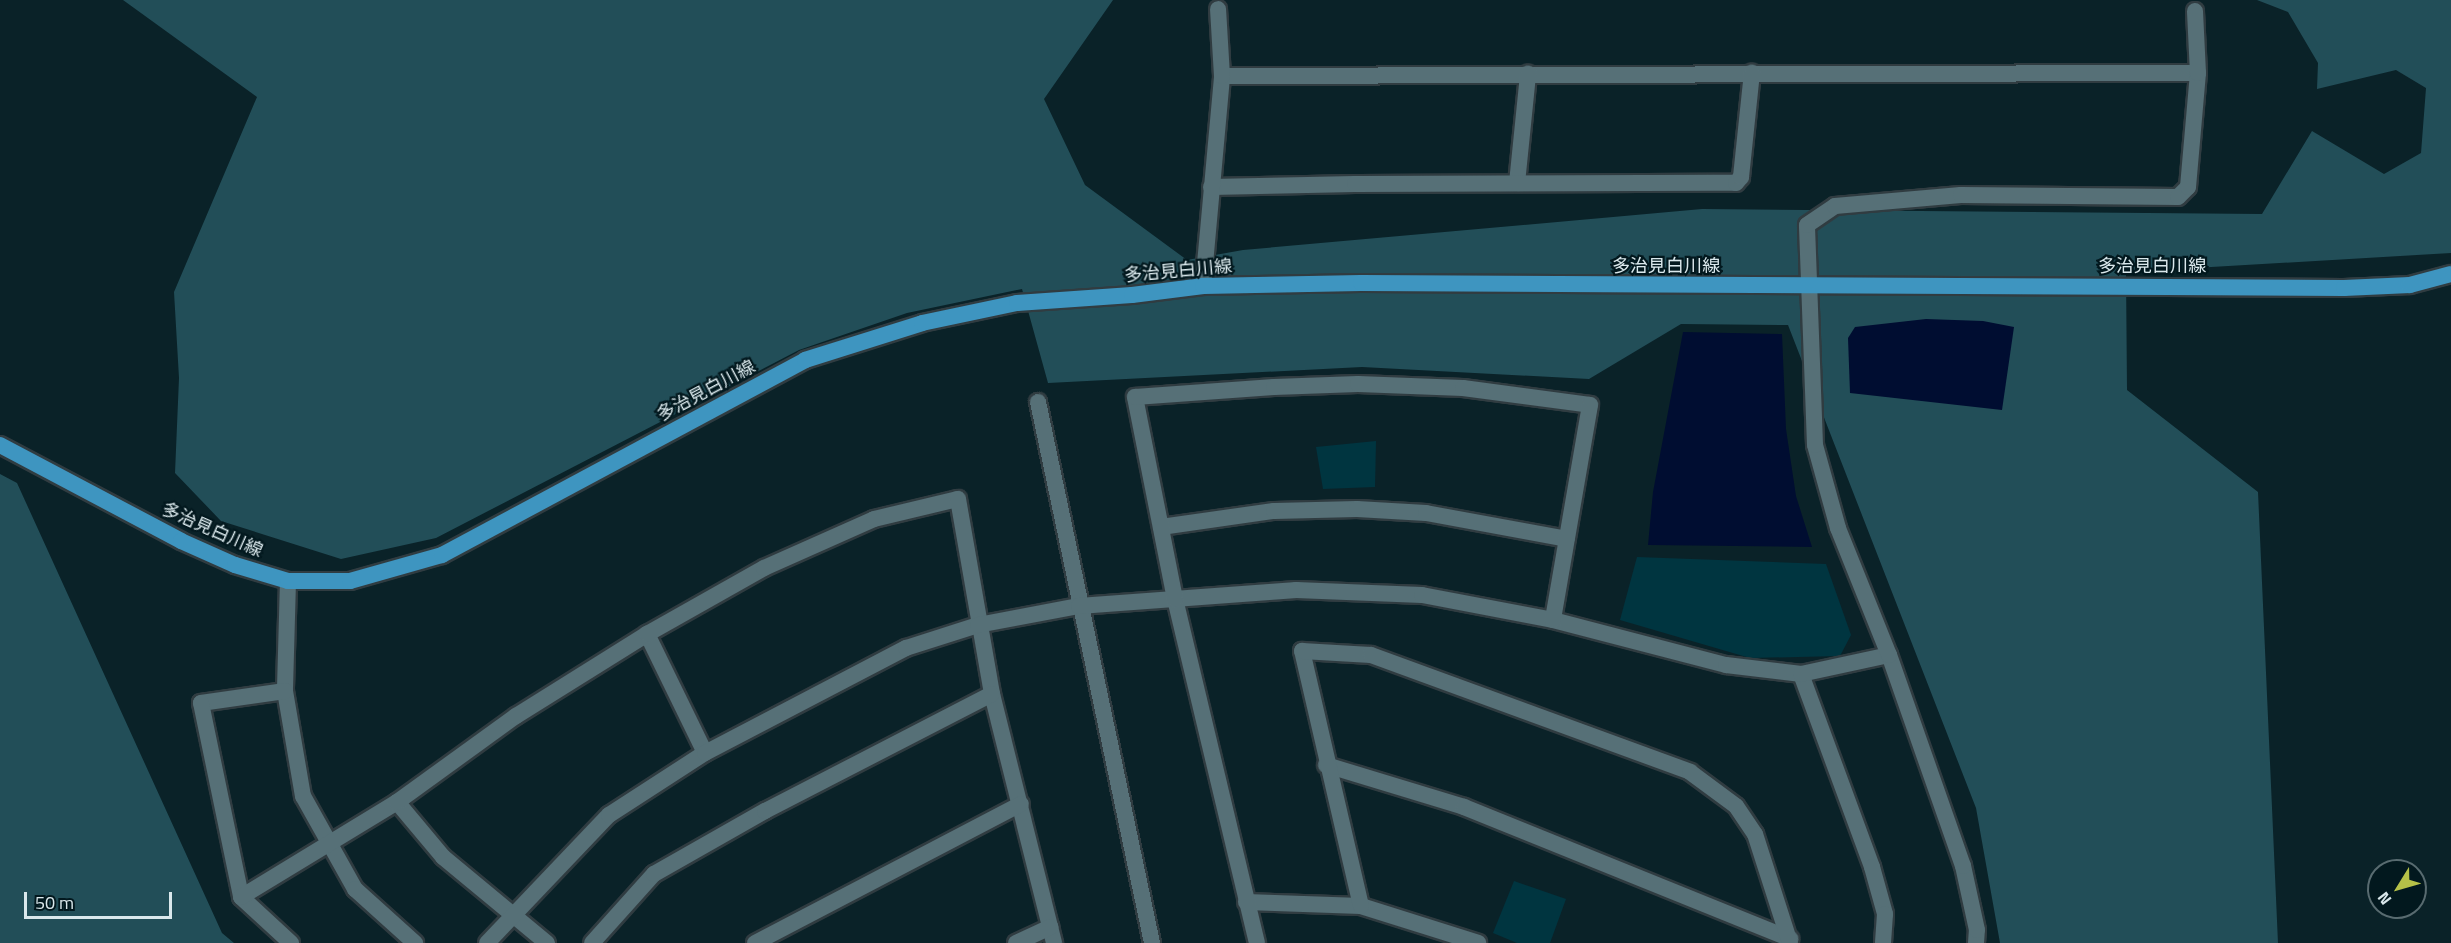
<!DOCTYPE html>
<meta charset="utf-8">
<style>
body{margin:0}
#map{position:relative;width:2451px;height:943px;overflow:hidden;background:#0a2228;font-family:"Titillium Web","Noto Sans JP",sans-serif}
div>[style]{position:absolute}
.green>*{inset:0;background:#003540}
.forest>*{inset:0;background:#224e58}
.water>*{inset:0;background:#000d31}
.roads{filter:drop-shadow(2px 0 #303c41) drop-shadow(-2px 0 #303c41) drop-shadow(0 2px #303c41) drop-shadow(0 -2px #303c41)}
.minor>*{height:16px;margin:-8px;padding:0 8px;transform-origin:8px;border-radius:8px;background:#567077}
.primary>*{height:16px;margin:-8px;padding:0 8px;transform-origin:8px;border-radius:8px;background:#3e95c0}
span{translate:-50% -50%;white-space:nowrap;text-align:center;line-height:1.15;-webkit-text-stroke:4.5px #02181e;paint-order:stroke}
.street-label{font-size:18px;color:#dae8ec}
.north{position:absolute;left:2367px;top:859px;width:60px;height:60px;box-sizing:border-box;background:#02181e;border:2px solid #586b70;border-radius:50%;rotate:233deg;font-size:16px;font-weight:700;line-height:24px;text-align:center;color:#dae8ec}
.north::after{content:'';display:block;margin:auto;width:21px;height:27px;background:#b6c148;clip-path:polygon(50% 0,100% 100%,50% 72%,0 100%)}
.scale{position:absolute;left:24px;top:892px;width:148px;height:27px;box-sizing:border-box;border:3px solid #dae8ec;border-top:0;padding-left:8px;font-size:18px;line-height:21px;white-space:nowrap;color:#dae8ec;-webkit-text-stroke:4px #02181e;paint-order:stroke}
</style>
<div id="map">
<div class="green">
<div style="clip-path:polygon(1376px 441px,1375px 487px,1323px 489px,1316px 447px)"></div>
<div style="clip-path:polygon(1637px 557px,1826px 564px,1851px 635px,1840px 656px,1750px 658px,1620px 620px)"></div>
<div style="clip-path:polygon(1514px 881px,1566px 899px,1550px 943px,1517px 943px,1493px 933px)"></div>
</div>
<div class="forest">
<div style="clip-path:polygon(123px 0,1113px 0,1044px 99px,1085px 185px,1187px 260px,1243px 250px,1702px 209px,2262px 214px,2312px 131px,2384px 174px,2421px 153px,2426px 88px,2396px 70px,2317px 89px,2318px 63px,2288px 12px,2257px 0,2451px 0,2451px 253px,2126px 272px,2127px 390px,2258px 492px,2278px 943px,2000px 943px,1976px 808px,1788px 325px,1681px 324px,1589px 379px,1362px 367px,1048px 383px,1022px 289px,907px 313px,799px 350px,436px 538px,341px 559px,221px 521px,175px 473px,179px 378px,174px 292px,257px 97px)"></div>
<div style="clip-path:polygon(0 474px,17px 483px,222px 933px,234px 943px,0 943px)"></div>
</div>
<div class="water">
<div style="clip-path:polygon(1926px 319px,1983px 321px,2014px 327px,2002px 410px,1850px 393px,1848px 338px,1855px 327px)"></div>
<div style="clip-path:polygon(1683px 332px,1782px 334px,1786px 429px,1796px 496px,1812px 547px,1648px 545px,1653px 492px)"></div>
</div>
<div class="roads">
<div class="minor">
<div style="left:1222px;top:76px;width:976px;rotate:-0.18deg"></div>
<div style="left:1517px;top:183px;width:110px;rotate:-84.2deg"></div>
<div style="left:1211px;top:187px;width:144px;rotate:-1.2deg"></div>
<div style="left:1355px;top:184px;width:381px;rotate:-0.2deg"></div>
<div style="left:1736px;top:183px;width:8px;rotate:-50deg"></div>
<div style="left:1741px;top:177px;width:105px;rotate:-84deg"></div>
<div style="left:1203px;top:286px;width:211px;rotate:-84.8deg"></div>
<div style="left:1222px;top:76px;width:67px;rotate:-93.4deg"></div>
<div style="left:1038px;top:402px;width:553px;rotate:78.1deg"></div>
<div style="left:1161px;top:527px;width:114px;rotate:-8.1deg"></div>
<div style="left:1274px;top:511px;width:83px;rotate:-1.4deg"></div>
<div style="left:1357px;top:509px;width:69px;rotate:3.3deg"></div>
<div style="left:1426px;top:513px;width:143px;rotate:10.4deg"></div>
<div style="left:288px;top:581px;width:110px;rotate:91.6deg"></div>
<div style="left:285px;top:691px;width:107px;rotate:80.3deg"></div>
<div style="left:303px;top:796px;width:107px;rotate:60.8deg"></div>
<div style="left:355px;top:889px;width:81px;rotate:42deg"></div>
<div style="left:647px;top:634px;width:132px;rotate:64deg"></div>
<div style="left:1801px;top:674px;width:206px;rotate:69.8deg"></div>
<div style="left:1872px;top:867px;width:49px;rotate:74.5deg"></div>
<div style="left:1885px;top:914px;width:29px;rotate:94deg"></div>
<div style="left:285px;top:691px;width:85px;rotate:171.9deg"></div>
<div style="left:201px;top:703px;width:198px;rotate:78.3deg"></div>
<div style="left:241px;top:897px;width:68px;rotate:42.6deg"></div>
<div style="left:1326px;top:765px;width:144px;rotate:16.9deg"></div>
<div style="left:1464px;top:807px;width:352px;rotate:22deg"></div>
<div style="left:397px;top:802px;width:72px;rotate:50.1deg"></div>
<div style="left:443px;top:857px;width:135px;rotate:39.6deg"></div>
<div style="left:241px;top:897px;width:183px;rotate:-31.3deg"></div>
<div style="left:397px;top:802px;width:147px;rotate:-35.9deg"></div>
<div style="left:516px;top:716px;width:155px;rotate:-32deg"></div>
<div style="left:647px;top:634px;width:134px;rotate:-29.4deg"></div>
<div style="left:764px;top:568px;width:120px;rotate:-24deg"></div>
<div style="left:874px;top:519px;width:86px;rotate:-13.4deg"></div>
<div style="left:958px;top:499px;width:198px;rotate:80.1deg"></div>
<div style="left:992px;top:694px;width:257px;rotate:76deg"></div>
<div style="left:1246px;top:902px;width:115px;rotate:2deg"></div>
<div style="left:1361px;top:906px;width:123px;rotate:17.5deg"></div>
<div style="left:1361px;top:906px;width:262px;rotate:-103deg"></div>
<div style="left:1302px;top:651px;width:69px;rotate:3.3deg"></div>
<div style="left:1371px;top:655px;width:340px;rotate:20.1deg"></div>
<div style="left:1690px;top:772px;width:57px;rotate:36.5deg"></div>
<div style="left:1736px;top:806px;width:34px;rotate:56deg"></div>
<div style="left:1755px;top:834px;width:114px;rotate:72.2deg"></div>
<div style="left:487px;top:943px;width:177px;rotate:-46.4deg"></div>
<div style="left:609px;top:815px;width:114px;rotate:-32.9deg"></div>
<div style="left:705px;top:753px;width:227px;rotate:-27.6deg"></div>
<div style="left:906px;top:648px;width:76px;rotate:-17.7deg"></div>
<div style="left:978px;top:625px;width:103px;rotate:-10.7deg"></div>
<div style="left:1079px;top:606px;width:218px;rotate:-4.2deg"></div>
<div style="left:1296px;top:590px;width:126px;rotate:2.3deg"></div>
<div style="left:1422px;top:595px;width:133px;rotate:10.8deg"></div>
<div style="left:1553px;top:620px;width:179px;rotate:14.6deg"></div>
<div style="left:1726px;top:665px;width:76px;rotate:6.8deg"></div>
<div style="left:1801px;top:674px;width:90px;rotate:-12.2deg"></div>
<div style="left:592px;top:943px;width:93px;rotate:-48.1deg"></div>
<div style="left:654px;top:874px;width:128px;rotate:-29.6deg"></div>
<div style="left:765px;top:811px;width:255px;rotate:-27.3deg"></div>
<div style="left:755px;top:943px;width:300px;rotate:-27.6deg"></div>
<div style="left:1016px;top:943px;width:38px;rotate:-25deg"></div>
<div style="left:1257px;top:943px;width:354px;rotate:-103.4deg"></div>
<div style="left:1175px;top:599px;width:206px;rotate:-101.2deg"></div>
<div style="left:1135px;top:397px;width:139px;rotate:-4.1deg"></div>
<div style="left:1274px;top:387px;width:84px;rotate:-2deg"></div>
<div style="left:1358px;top:384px;width:105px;rotate:2.2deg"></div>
<div style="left:1463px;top:388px;width:128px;rotate:7.6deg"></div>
<div style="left:1590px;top:405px;width:218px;rotate:99.8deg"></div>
<div style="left:1976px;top:943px;width:13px;rotate:-86deg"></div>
<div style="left:1977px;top:930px;width:66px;rotate:-102.3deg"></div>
<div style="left:1963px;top:866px;width:224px;rotate:-109.3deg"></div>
<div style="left:1889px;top:655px;width:137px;rotate:-111.9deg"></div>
<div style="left:1838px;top:528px;width:86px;rotate:-105.5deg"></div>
<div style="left:1815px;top:445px;width:220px;rotate:-92.1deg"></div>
<div style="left:1807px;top:225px;width:34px;rotate:-34deg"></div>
<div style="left:1835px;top:206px;width:126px;rotate:-5deg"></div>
<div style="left:1961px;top:195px;width:217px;rotate:0.5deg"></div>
<div style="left:2178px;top:197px;width:14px;rotate:-45deg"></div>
<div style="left:2188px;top:187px;width:114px;rotate:-85deg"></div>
<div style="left:2198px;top:73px;width:62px;rotate:-92.8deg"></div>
</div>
<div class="primary">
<div style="left:0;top:445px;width:205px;rotate:27.9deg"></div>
<div style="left:181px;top:541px;width:59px;rotate:24deg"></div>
<div style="left:235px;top:565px;width:55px;rotate:16.8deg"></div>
<div style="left:288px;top:581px;width:62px"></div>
<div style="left:350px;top:581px;width:96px;rotate:-15.8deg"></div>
<div style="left:442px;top:555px;width:412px;rotate:-28.2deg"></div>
<div style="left:805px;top:360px;width:123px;rotate:-17.5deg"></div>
<div style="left:922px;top:323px;width:97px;rotate:-11.9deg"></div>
<div style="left:1017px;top:303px;width:115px;rotate:-4deg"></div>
<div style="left:1132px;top:295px;width:72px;rotate:-7.2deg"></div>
<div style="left:1203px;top:286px;width:158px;rotate:-1.1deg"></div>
<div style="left:1361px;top:283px;width:983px;rotate:0.29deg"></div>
<div style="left:2344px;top:288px;width:66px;rotate:-2.6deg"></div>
<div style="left:2410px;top:285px;width:42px;rotate:-15deg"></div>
</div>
</div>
<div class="street-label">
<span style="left:1666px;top:266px">多治見白川線</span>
<span style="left:2152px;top:266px">多治見白川線</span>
<span style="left:1178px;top:271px;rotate:-5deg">多治見白川線</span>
<span style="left:706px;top:391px;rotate:-28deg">多治見白川線</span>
<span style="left:212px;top:530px;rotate:24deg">多治見白川線</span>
</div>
<div class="north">N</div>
<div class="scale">50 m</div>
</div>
